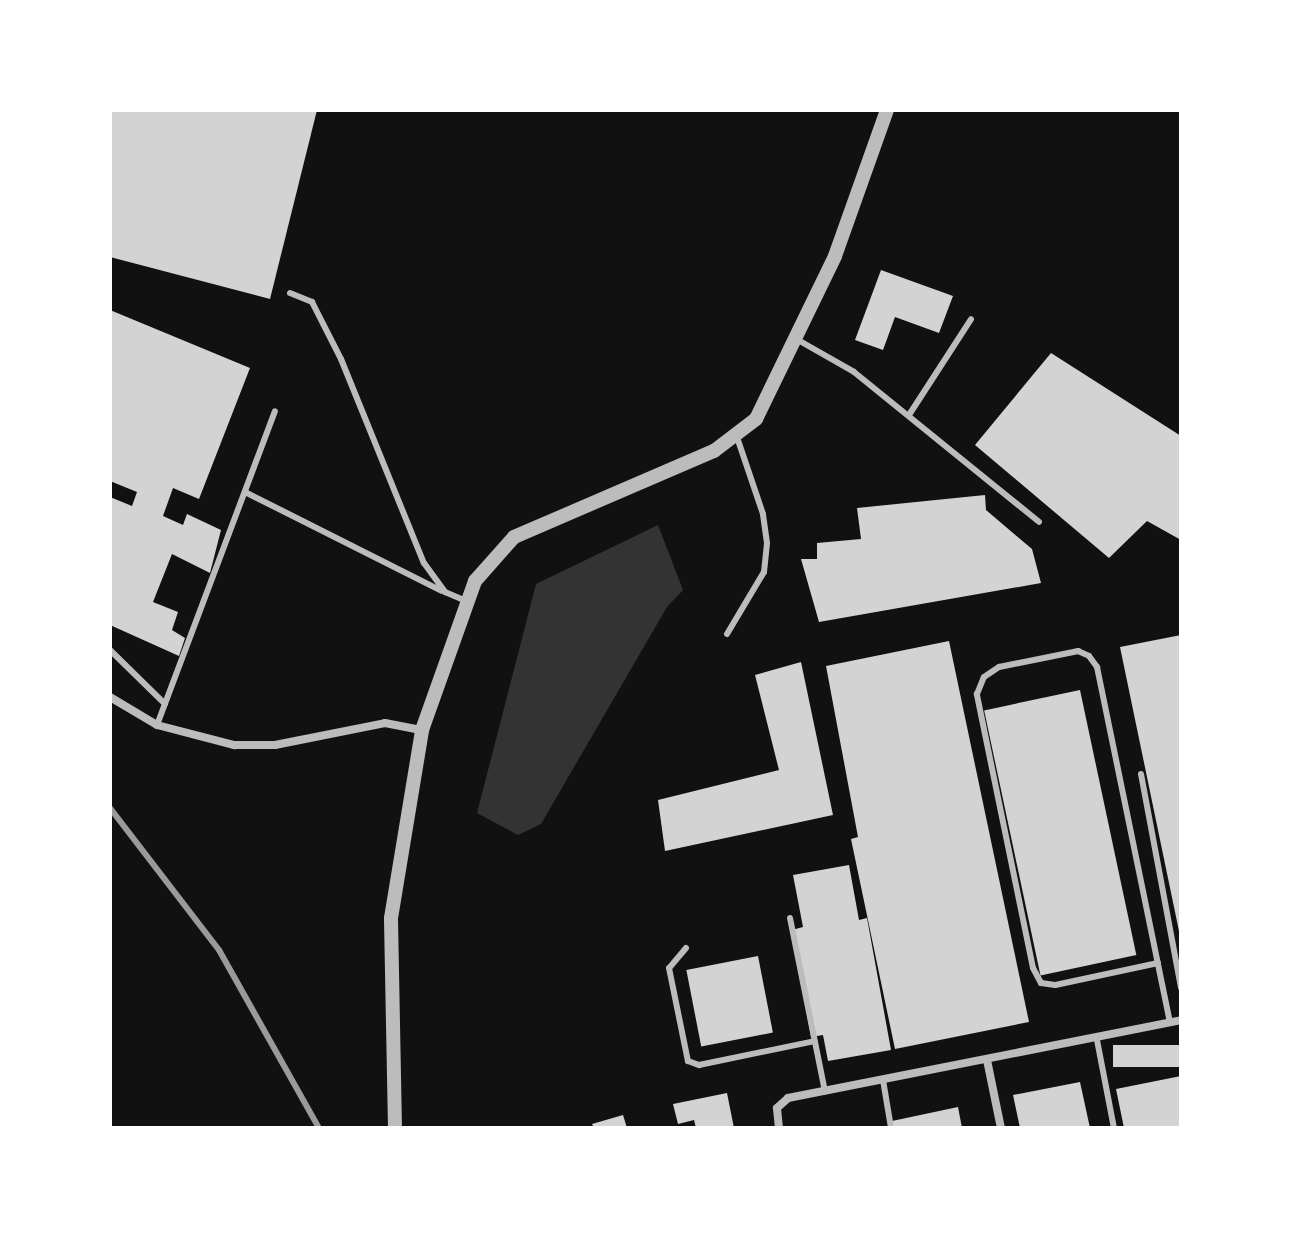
<!DOCTYPE html>
<style>
body{margin:0}
#map{position:relative;width:1291px;height:1238px;overflow:hidden;background:#111;font-family:"Space Grotesk",sans-serif}
div>[style]{position:absolute}
.water>*{inset:0;background:#333}
.building>*{inset:0;background:#d3d3d3;transform-origin:0 0}
.service>*{height:6px;margin:-3px;padding:0 3px;transform-origin:3px;border-radius:3px;background:#bcbcbc}
.minor>*{height:8px;margin:-4px;padding:0 4px;transform-origin:4px;border-radius:4px;background:#bcbcbc}
.tertiary>*{height:14px;margin:-7px;padding:0 7px;transform-origin:7px;border-radius:7px;background:#bcbcbc}
.rail>*{height:6px;margin:-3px;padding:0 3px;transform-origin:3px;border-radius:3px;background:#9a9a9a}
span{translate:-50% -50%;white-space:nowrap;text-align:center;line-height:1.15;-webkit-text-stroke:8px #fff;paint-order:stroke}
.frame{position:absolute;inset:0;border:112px solid #fff;pointer-events:none}
</style>
<div id="map">
<div class="water">
<div style="clip-path:polygon(658px 525px,683px 590px,667px 607px,541px 824px,518px 835px,477px 813px,536px 584px)"></div>
</div>
<div class="building">
<div style="clip-path:polygon(110px 110px,317px 110px,270px 299px,110px 257px)"></div>
<div style="clip-path:polygon(881px 270px,953px 296px,939px 333px,895px 317px,883px 350px,855px 340px)"></div>
<div style="clip-path:polygon(110px 310px,250px 368px,199px 499px,173px 488px,163px 516px,183px 525px,187px 514px,221px 530px,210px 573px,172px 554px,153px 602px,178px 612px,172px 630px,185px 638px,179px 656px,110px 625px,110px 497px,132px 506px,137px 492px,110px 481px)"></div>
<div style="clip-path:polygon(1051px 353px,1181px 436px,1181px 540px,1147px 521px,1109px 558px,975px 445px)"></div>
<div style="clip-path:polygon(985px 495px,986px 510px,1032px 549px,1041px 583px,819px 622px,801px 559px,817px 559px,817px 543px,861px 539px,857px 508px)"></div>
<div style="clip-path:polygon(1181px 635px,1181px 936px,1180px 936px,1120px 647px)"></div>
<div style="clip-path:polygon(949px 641px,1029px 1022px,895px 1049px,851px 839px,858px 837px,826px 666px)"></div>
<div style="clip-path:polygon(801px 662px,833px 815px,665px 851px,658px 800px,779px 770px,755px 675px)"></div>
<div style="left:1080px;top:690px;width:271px;height:98px;rotate:78deg"></div>
<div style="clip-path:polygon(849px 865px,859px 920px,867px 918px,891px 1050px,828px 1061px,823px 1035px,811px 1037px,792px 930px,803px 927px,793px 875px)"></div>
<div style="left:758px;top:956px;width:78px;height:73px;rotate:79deg"></div>
<div style="left:1181px;top:1045px;width:22px;height:68px;rotate:90deg"></div>
<div style="clip-path:polygon(1181px 1076px,1181px 1128px,1124px 1128px,1116px 1089px)"></div>
<div style="clip-path:polygon(1080px 1082px,1090px 1128px,1020px 1128px,1013px 1095px)"></div>
<div style="clip-path:polygon(727px 1093px,734px 1128px,696px 1128px,694px 1120px,678px 1124px,673px 1104px)"></div>
<div style="clip-path:polygon(958px 1107px,962px 1128px,893px 1128px,892px 1121px)"></div>
<div style="clip-path:polygon(623px 1115px,627px 1128px,594px 1128px,592px 1124px)"></div>
</div>
<div class="service">
<div style="left:290px;top:293px;width:24px;rotate:22deg"></div>
<div style="left:312px;top:302px;width:64px;rotate:63deg"></div>
<div style="left:341px;top:359px;width:220px;rotate:67.9deg"></div>
<div style="left:424px;top:563px;width:36px;rotate:54deg"></div>
<div style="left:445px;top:592px;width:23px;rotate:23deg"></div>
<div style="left:798px;top:340px;width:64px;rotate:29.7deg"></div>
<div style="left:854px;top:372px;width:238px;rotate:39deg"></div>
<div style="left:909px;top:415px;width:114px;rotate:-57.1deg"></div>
<div style="left:245px;top:492px;width:220px;rotate:26.7deg"></div>
<div style="left:727px;top:634px;width:72px;rotate:-59.2deg"></div>
<div style="left:764px;top:572px;width:29px;rotate:-84deg"></div>
<div style="left:767px;top:543px;width:29px;rotate:-98deg"></div>
<div style="left:763px;top:514px;width:81px;rotate:-108.7deg"></div>
<div style="left:110px;top:650px;width:77px;rotate:44.5deg"></div>
<div style="left:157px;top:725px;width:335px;rotate:-69.4deg"></div>
<div style="left:1141px;top:774px;width:218px;rotate:79.4deg"></div>
<div style="left:790px;top:918px;width:177px;rotate:78.6deg"></div>
<div style="left:686px;top:948px;width:26px;rotate:130deg"></div>
<div style="left:669px;top:968px;width:95px;rotate:78.5deg"></div>
<div style="left:688px;top:1061px;width:12px;rotate:20deg"></div>
<div style="left:699px;top:1065px;width:118px;rotate:-11.7deg"></div>
<div style="left:1158px;top:963px;width:105px;rotate:167.9deg"></div>
<div style="left:1055px;top:985px;width:14px;rotate:-172deg"></div>
<div style="left:1041px;top:983px;width:17px;rotate:-118deg"></div>
<div style="left:1033px;top:968px;width:280px;rotate:-101.6deg"></div>
<div style="left:977px;top:694px;width:18px;rotate:-68deg"></div>
<div style="left:984px;top:677px;width:18px;rotate:-34deg"></div>
<div style="left:999px;top:667px;width:81px;rotate:-11.4deg"></div>
<div style="left:1078px;top:651px;width:12px;rotate:24deg"></div>
<div style="left:1089px;top:656px;width:14px;rotate:54deg"></div>
<div style="left:1097px;top:667px;width:362px;rotate:78.4deg"></div>
<div style="left:1097px;top:1040px;width:90px;rotate:79.1deg"></div>
<div style="left:883px;top:1080px;width:49px;rotate:80.5deg"></div>
</div>
<div class="minor">
<div style="left:110px;top:697px;width:55px;rotate:30.8deg"></div>
<div style="left:157px;top:725px;width:80px;rotate:14.6deg"></div>
<div style="left:234px;top:745px;width:41px"></div>
<div style="left:275px;top:745px;width:112px;rotate:-11.3deg"></div>
<div style="left:385px;top:723px;width:38px;rotate:11deg"></div>
<div style="left:987px;top:1060px;width:69px;rotate:78.4deg"></div>
<div style="left:779px;top:1128px;width:20px;rotate:-96deg"></div>
<div style="left:777px;top:1108px;width:15px;rotate:-42deg"></div>
<div style="left:788px;top:1098px;width:401px;rotate:-11.2deg"></div>
</div>
<div class="tertiary">
<div style="left:395px;top:1128px;width:210px;rotate:-91.1deg"></div>
<div style="left:391px;top:918px;width:191px;rotate:-80.6deg"></div>
<div style="left:422px;top:730px;width:158px;rotate:-70.4deg"></div>
<div style="left:475px;top:581px;width:59px;rotate:-48.4deg"></div>
<div style="left:514px;top:537px;width:218px;rotate:-23.3deg"></div>
<div style="left:714px;top:451px;width:53px;rotate:-37.3deg"></div>
<div style="left:756px;top:419px;width:181px;rotate:-64.1deg"></div>
<div style="left:835px;top:256px;width:155px;rotate:-70.4deg"></div>
</div>
<div class="rail">
<div style="left:110px;top:808px;width:179px;rotate:52.5deg"></div>
<div style="left:219px;top:950px;width:204px;rotate:60.7deg"></div>
</div>
<div class="frame"></div>
</div>
